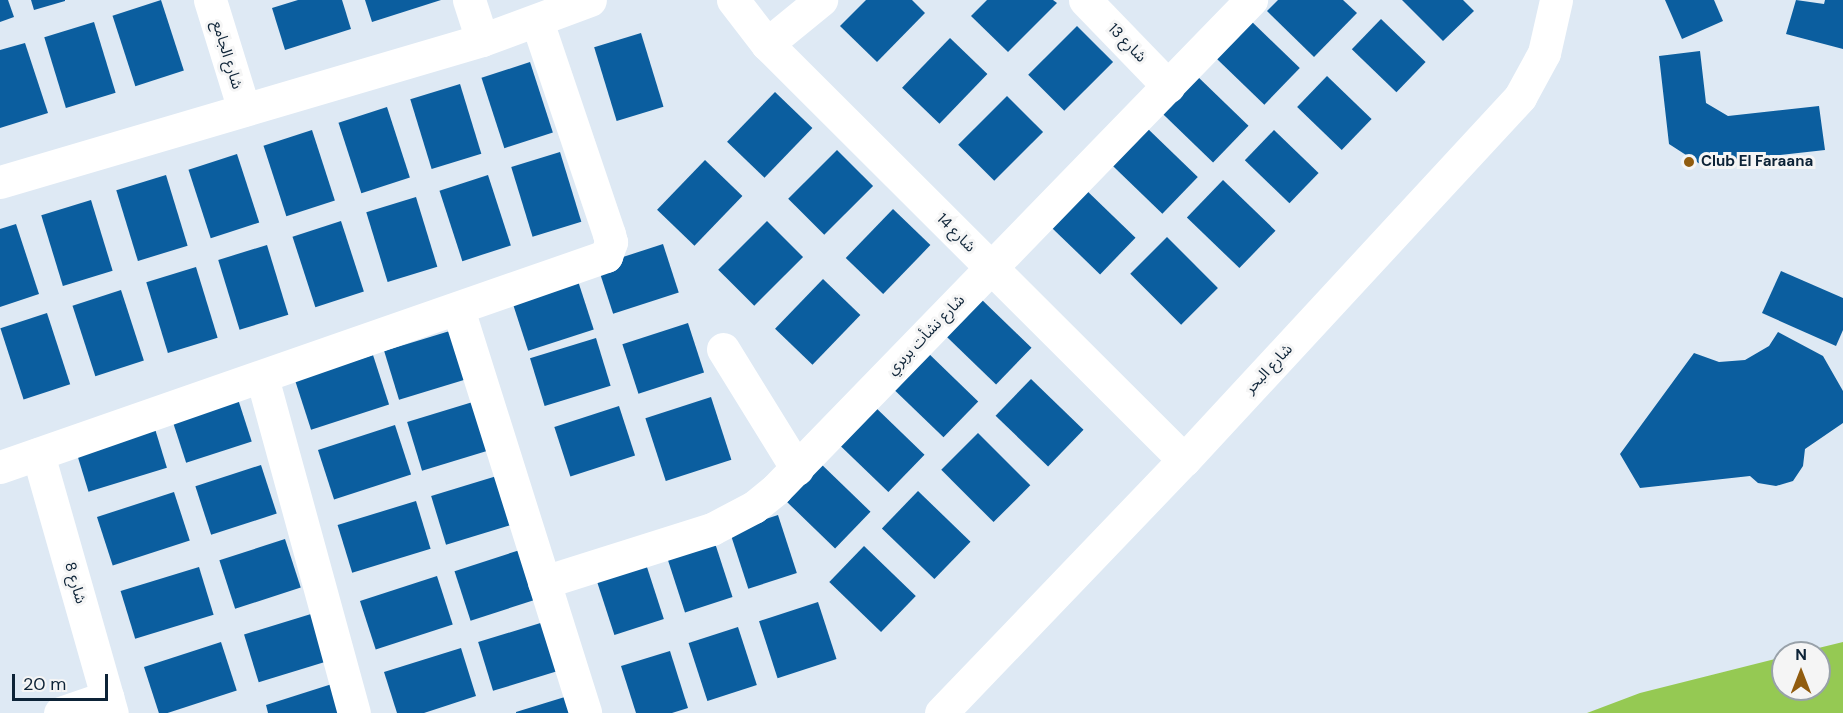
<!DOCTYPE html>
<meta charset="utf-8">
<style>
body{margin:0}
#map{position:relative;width:1843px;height:713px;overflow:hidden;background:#dee9f4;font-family:"DM Sans","Noto Sans Arabic",sans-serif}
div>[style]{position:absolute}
.water>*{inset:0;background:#95c953}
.building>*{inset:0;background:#0b5e9f;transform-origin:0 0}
.street>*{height:33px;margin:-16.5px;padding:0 16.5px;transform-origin:16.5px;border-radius:16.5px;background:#fff}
.secondary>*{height:33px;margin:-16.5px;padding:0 16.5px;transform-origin:16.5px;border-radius:16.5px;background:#fff}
.dots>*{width:16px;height:16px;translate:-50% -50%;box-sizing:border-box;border:3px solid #f5f5f5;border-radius:50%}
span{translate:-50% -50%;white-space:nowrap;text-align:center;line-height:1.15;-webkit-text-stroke:6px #f5f5f5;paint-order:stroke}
.street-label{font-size:15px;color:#0d2337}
.poi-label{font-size:15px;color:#0d2337;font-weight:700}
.left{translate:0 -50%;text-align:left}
.north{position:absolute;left:1771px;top:641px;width:60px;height:60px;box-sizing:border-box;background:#f5f5f5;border:2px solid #98a1a9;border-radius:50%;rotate:0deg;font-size:16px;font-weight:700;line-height:24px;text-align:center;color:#0d2337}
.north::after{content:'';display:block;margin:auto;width:21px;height:27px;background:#915c0f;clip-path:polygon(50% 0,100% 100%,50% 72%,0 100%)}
.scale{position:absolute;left:12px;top:674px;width:96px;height:27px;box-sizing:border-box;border:3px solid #0d2337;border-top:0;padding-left:8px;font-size:18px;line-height:21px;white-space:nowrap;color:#0d2337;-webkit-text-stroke:4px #f5f5f5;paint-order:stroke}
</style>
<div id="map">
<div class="water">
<div style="clip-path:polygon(1843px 642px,1843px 713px,1587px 713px,1640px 693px,1783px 657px,1783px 689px,1819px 689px,1819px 653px,1798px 653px)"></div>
</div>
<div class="building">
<div style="clip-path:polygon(0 0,8px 0,14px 17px,0 22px)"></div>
<div style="clip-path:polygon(31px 0,65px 0,65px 1px,34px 10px)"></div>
<div style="left:161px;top:0;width:74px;height:51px;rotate:72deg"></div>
<div style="clip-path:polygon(298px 0,342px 0,351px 29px,285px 50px,272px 8px)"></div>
<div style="clip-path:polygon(365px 0,441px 0,372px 22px)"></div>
<div style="clip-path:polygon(866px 0,912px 0,925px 13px,877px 62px,840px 26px)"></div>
<div style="clip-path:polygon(987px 0,1053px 0,1057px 3px,1008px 52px,971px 16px)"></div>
<div style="clip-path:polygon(1278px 0,1343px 0,1357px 13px,1314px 57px,1267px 11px)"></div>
<div style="clip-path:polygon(1402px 0,1463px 0,1474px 11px,1443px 41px)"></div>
<div style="clip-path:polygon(1665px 0,1714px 0,1723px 21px,1682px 39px)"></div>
<div style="clip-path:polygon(1796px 0,1824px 4px,1825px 0,1843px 0,1843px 49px,1786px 34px)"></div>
<div style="left:1248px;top:18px;width:72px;height:51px;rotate:44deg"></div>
<div style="left:1381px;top:19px;width:62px;height:42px;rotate:44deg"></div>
<div style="left:94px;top:22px;width:74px;height:52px;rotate:73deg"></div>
<div style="left:1077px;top:26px;width:51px;height:69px;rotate:45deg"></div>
<div style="left:641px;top:33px;width:77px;height:49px;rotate:73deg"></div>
<div style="left:950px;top:38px;width:52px;height:69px;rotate:44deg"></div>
<div style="clip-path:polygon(25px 43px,48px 113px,0 128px,0 50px)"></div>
<div style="clip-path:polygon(1700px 51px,1706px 103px,1728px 116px,1819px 106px,1825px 150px,1700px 164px,1669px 144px,1659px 56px)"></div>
<div style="left:530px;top:62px;width:74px;height:51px;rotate:72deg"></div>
<div style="left:1196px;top:75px;width:73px;height:51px;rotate:44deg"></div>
<div style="left:1327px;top:76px;width:62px;height:43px;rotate:44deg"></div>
<div style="left:460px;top:84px;width:73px;height:52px;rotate:73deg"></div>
<div style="left:775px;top:92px;width:52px;height:69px;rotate:44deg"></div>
<div style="left:1007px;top:96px;width:51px;height:69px;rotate:45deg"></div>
<div style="left:387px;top:107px;width:74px;height:51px;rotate:72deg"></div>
<div style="left:1146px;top:127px;width:72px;height:51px;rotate:44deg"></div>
<div style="left:312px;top:130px;width:74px;height:51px;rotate:72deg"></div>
<div style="left:1274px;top:130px;width:62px;height:42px;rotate:44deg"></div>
<div style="left:837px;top:150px;width:51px;height:69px;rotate:45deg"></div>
<div style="left:560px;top:152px;width:73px;height:51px;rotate:73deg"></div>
<div style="left:237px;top:154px;width:72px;height:51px;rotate:72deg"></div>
<div style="left:705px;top:160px;width:52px;height:69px;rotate:44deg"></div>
<div style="left:166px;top:175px;width:74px;height:52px;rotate:73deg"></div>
<div style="left:488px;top:175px;width:74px;height:51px;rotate:72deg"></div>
<div style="left:1223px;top:180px;width:73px;height:52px;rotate:44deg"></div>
<div style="left:1083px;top:187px;width:73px;height:51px;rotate:44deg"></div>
<div style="left:416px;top:197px;width:73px;height:52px;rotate:73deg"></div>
<div style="left:91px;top:200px;width:74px;height:52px;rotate:73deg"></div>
<div style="left:893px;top:209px;width:52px;height:68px;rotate:44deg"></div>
<div style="left:341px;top:221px;width:74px;height:51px;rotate:72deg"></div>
<div style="left:767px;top:221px;width:51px;height:69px;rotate:45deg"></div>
<div style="clip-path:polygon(16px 224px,39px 294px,0 307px,0 229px)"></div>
<div style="left:1167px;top:237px;width:72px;height:52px;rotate:45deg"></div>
<div style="left:663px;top:244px;width:51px;height:69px;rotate:72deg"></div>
<div style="left:267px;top:245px;width:73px;height:51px;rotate:73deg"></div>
<div style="left:196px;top:267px;width:74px;height:52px;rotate:73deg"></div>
<div style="clip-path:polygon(1781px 271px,1843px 298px,1843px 330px,1836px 346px,1762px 313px)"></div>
<div style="left:823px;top:279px;width:52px;height:69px;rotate:44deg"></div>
<div style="left:578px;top:281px;width:51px;height:69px;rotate:72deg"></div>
<div style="left:121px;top:290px;width:74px;height:51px;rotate:72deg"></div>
<div style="left:979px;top:297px;width:73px;height:51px;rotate:44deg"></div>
<div style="left:47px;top:313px;width:75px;height:49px;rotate:72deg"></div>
<div style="left:688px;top:323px;width:52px;height:69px;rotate:72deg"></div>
<div style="left:453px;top:330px;width:51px;height:72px;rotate:73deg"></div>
<div style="clip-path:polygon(1778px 332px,1823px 356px,1843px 391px,1843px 423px,1805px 449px,1803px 466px,1793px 481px,1776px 486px,1758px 483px,1750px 476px,1640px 488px,1620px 454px,1694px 353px,1719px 362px,1745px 360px,1769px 346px)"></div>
<div style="left:596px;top:338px;width:50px;height:69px;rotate:73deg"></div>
<div style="left:925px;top:350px;width:74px;height:50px;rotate:44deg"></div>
<div style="left:373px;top:355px;width:52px;height:82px;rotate:72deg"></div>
<div style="left:1031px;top:379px;width:73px;height:51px;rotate:44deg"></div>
<div style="left:236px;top:393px;width:51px;height:69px;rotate:72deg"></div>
<div style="left:711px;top:397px;width:66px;height:69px;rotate:72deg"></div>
<div style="left:476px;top:401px;width:51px;height:72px;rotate:73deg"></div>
<div style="left:872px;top:404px;width:73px;height:52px;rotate:44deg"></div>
<div style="left:619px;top:406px;width:52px;height:68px;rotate:72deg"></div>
<div style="left:152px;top:419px;width:51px;height:82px;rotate:73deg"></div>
<div style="left:395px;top:425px;width:52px;height:81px;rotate:72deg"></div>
<div style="left:978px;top:433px;width:74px;height:52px;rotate:45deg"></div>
<div style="left:818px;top:461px;width:73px;height:51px;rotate:44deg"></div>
<div style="left:261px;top:465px;width:51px;height:69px;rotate:72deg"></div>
<div style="left:500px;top:475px;width:51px;height:72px;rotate:73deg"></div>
<div style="left:918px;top:491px;width:73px;height:52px;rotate:44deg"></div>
<div style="left:174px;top:492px;width:51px;height:81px;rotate:72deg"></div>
<div style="left:416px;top:501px;width:50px;height:82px;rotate:73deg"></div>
<div style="left:778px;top:515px;width:61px;height:51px;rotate:72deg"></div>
<div style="left:285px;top:539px;width:51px;height:69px;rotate:72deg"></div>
<div style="left:714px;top:540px;width:60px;height:50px;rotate:72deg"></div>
<div style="left:864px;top:546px;width:72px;height:50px;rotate:44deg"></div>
<div style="left:523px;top:549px;width:52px;height:72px;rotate:72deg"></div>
<div style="left:645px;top:561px;width:61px;height:52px;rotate:72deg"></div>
<div style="left:199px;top:567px;width:50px;height:82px;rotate:73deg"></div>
<div style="left:437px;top:576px;width:51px;height:81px;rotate:72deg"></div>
<div style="left:818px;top:602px;width:60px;height:62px;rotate:72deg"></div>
<div style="left:311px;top:614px;width:50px;height:70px;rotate:73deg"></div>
<div style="left:547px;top:621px;width:51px;height:72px;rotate:73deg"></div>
<div style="left:738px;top:627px;width:61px;height:52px;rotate:72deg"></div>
<div style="left:221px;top:642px;width:51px;height:81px;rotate:72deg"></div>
<div style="clip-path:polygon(461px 648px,476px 696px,424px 713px,397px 713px,384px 672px)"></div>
<div style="clip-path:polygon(670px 651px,688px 708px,672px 713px,636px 713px,621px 666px)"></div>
<div style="clip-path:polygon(332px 684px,342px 713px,268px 713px,266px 705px)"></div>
<div style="clip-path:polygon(568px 696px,573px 713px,516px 713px,516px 712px)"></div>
</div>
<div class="street">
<div style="left:210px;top:0;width:115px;rotate:72.8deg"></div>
<div style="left:469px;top:0;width:42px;rotate:72deg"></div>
<div style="left:733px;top:0;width:56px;rotate:52.3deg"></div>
<div style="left:767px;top:44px;width:589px;rotate:44.93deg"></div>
<div style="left:1085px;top:0;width:120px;rotate:46deg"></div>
<div style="left:767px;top:44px;width:70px;rotate:-39.2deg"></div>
<div style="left:0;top:182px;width:502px;rotate:-16.42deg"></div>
<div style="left:482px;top:40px;width:115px;rotate:-20.3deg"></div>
<div style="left:458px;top:309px;width:423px;rotate:72.5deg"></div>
<div style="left:723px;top:349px;width:141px;rotate:58.3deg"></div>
<div style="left:262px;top:377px;width:348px;rotate:74.7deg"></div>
<div style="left:38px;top:454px;width:269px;rotate:74.1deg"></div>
<div style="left:0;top:467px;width:642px;rotate:-19.2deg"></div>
<div style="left:606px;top:256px;width:15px;rotate:-70deg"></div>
<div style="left:611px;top:242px;width:8px;rotate:-104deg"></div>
<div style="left:609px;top:234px;width:225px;rotate:-108.7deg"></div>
<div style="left:544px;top:582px;width:176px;rotate:-17.5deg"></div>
<div style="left:712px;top:529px;width:47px;rotate:-27.6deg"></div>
<div style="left:754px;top:507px;width:28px;rotate:-39deg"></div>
<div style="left:776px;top:489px;width:682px;rotate:-45.83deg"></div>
<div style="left:60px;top:713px;width:50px;rotate:-18.8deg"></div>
</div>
<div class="secondary">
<div style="left:941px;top:713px;width:351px;rotate:-46.2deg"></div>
<div style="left:1184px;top:460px;width:495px;rotate:-47.2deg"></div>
<div style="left:1520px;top:97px;width:50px;rotate:-61.4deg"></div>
<div style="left:1544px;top:53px;width:54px;rotate:-77.2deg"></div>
</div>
<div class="dots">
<div style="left:1689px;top:162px;background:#915c0f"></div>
</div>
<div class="street-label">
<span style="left:1127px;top:43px;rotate:46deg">شارع 13</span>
<span style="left:227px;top:55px;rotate:73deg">شارع الجامع</span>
<span style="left:956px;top:233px;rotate:45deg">شارع 14</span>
<span style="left:926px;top:335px;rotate:-46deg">شارع نشأت بربري</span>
<span style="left:1269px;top:369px;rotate:-47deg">شارع البحر</span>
<span style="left:75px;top:583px;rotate:74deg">شارع 8</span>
</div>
<div class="poi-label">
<span class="left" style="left:1701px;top:162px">Club El Faraana</span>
</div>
<div class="north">N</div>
<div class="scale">20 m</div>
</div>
